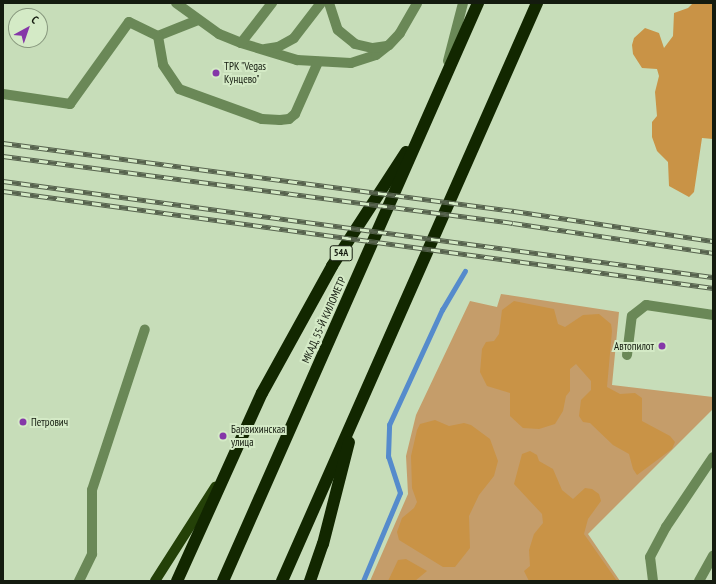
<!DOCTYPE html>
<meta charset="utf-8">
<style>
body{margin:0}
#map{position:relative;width:716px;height:584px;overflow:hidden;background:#c7ddb9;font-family:"PT Sans Narrow",sans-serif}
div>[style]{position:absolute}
.green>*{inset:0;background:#c59d6a}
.forest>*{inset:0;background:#c99346}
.stream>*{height:4.5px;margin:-2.25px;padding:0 2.25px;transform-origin:2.25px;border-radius:2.25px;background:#558bcc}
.minor>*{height:10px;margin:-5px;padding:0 5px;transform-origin:5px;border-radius:5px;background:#6a8857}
.major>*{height:10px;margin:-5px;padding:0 5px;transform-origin:5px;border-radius:5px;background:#244108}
.highway>*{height:12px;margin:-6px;padding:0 6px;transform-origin:6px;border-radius:6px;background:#122700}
.rail>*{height:4.5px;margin-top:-2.25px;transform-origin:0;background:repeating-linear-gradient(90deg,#d4eac6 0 9px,#57634e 0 18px);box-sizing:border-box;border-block:1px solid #57634e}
.dots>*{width:11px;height:11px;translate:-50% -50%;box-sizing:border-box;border:2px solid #d4eac6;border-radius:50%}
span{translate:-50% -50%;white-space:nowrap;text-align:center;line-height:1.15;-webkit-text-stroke:4px #d4eac6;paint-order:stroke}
.shield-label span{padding:1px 3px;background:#d4eac6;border:1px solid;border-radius:3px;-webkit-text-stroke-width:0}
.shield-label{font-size:10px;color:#141b0f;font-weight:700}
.poi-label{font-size:11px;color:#141b0f}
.left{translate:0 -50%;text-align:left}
.right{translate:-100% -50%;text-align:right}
.street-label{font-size:11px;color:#141b0f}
.frame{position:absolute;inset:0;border:4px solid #141b0f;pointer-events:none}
.north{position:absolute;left:8px;top:8px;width:40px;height:40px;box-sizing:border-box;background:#d4eac6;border:1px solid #87977d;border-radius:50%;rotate:40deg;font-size:11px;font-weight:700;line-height:16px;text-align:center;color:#141b0f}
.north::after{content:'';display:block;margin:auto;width:14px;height:18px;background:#8537a8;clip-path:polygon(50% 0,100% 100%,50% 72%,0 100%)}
</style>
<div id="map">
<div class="green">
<div style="clip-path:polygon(501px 294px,619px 312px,612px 385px,713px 397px,713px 409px,588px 534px,620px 581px,370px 581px,408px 494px,406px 456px,416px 415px,470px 301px,497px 307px)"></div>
</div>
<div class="forest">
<div style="clip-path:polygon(693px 3px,713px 3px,713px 139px,702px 138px,694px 192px,689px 197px,669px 186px,668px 162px,657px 151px,652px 137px,652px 122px,657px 116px,655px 92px,659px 76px,657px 69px,642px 68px,633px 54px,632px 45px,634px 38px,645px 28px,659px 33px,664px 48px,673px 36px,674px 13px,688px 8px)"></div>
<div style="clip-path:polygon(514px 301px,554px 309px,558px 324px,565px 327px,583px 315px,599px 314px,611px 324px,612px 331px,607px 387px,620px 394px,635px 393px,642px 398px,642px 421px,670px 436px,675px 442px,672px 449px,637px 475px,633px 469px,629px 454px,613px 445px,590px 423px,583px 422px,579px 416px,581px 400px,591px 390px,591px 381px,576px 364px,570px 369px,570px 391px,566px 396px,563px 411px,555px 424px,539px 429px,523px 428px,510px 416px,510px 393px,487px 386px,480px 372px,482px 349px,486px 342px,494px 341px,499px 334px,502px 310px)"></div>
<div style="clip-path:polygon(435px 420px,449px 426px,464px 423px,471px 425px,490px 439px,498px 461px,494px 476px,479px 495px,469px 516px,470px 548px,455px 567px,443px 567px,399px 540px,397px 532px,402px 518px,414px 508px,417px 502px,412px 488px,411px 456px,417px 430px,420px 424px)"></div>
<div style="clip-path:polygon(530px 451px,537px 455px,539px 461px,553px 469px,562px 490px,573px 499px,585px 488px,592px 489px,599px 494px,601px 501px,588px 519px,584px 534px,617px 581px,529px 581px,524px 571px,530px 566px,529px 550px,534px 534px,543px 523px,542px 514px,514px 484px,522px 454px)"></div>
<div style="clip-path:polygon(406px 559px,427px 571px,415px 581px,388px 581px,398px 560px)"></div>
</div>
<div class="stream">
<div style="left:363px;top:581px;width:95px;rotate:-67.2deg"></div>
<div style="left:400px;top:493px;width:38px;rotate:-108deg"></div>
<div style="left:388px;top:457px;width:32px;rotate:-88deg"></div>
<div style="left:389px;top:425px;width:127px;rotate:-65.3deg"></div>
<div style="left:442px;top:310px;width:45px;rotate:-59.5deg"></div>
</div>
<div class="minor">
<div style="left:176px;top:3px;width:53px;rotate:35.8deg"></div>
<div style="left:219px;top:34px;width:24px;rotate:22deg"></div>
<div style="left:241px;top:43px;width:59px;rotate:16.9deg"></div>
<div style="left:297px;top:60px;width:54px;rotate:3.2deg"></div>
<div style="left:351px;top:63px;width:26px;rotate:-18deg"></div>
<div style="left:376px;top:55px;width:16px;rotate:-38deg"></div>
<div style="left:389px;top:45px;width:16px;rotate:-47deg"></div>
<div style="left:400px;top:33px;width:34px;rotate:-60deg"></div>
<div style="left:329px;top:3px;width:28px;rotate:72deg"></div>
<div style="left:338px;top:30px;width:22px;rotate:39deg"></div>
<div style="left:355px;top:44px;width:18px;rotate:13deg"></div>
<div style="left:373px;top:48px;width:14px;rotate:-8deg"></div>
<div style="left:198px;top:20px;width:43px;rotate:158.2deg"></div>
<div style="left:158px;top:36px;width:29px;rotate:80deg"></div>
<div style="left:163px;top:65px;width:29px;rotate:56deg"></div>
<div style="left:179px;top:89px;width:88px;rotate:19.9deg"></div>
<div style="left:262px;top:119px;width:18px;rotate:3deg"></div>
<div style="left:280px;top:120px;width:9px;rotate:-6deg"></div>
<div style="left:289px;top:119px;width:8px;rotate:-40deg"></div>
<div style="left:295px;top:114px;width:57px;rotate:-66.1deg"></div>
<div style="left:241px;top:43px;width:51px;rotate:-52.2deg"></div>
<div style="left:265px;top:49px;width:13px;rotate:-9deg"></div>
<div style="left:278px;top:47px;width:18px;rotate:-29deg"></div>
<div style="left:294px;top:38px;width:44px;rotate:-52.4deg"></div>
<div style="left:448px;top:61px;width:60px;rotate:-75.5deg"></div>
<div style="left:3px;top:94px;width:68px;rotate:8.5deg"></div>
<div style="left:70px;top:104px;width:101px;rotate:-54.3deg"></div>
<div style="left:129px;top:22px;width:32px;rotate:26deg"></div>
<div style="left:627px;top:355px;width:39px;rotate:-83deg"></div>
<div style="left:632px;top:316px;width:18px;rotate:-38deg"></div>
<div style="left:646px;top:305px;width:68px;rotate:8.5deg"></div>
<div style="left:79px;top:581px;width:30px;rotate:-64deg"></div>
<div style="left:92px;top:554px;width:64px;rotate:-90deg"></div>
<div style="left:92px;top:490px;width:169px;rotate:-71.8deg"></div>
<div style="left:653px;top:581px;width:24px;rotate:-97deg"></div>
<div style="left:650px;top:557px;width:34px;rotate:-62deg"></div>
<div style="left:666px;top:527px;width:84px;rotate:-56.1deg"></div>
<div style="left:699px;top:581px;width:29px;rotate:-61deg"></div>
</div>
<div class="major">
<div style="left:155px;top:581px;width:112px;rotate:-57.4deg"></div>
</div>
<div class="highway">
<div style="left:177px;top:581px;width:206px;rotate:-65.7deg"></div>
<div style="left:262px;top:393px;width:145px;rotate:-61.1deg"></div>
<div style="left:332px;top:266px;width:136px;rotate:-57deg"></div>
<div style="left:223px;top:581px;width:632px;rotate:-66.19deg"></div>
<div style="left:282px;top:581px;width:632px;rotate:-66.19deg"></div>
<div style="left:310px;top:581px;width:39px;rotate:-71deg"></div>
<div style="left:323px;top:544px;width:105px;rotate:-75.7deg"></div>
</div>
<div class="rail">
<div style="left:3px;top:143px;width:516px;rotate:7.58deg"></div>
<div style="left:514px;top:211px;width:201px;rotate:8.6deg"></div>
<div style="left:3px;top:156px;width:514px;rotate:7.48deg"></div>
<div style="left:513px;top:223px;width:202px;rotate:8.5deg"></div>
<div style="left:3px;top:181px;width:716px;rotate:7.7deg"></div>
<div style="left:3px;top:191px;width:717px;rotate:7.78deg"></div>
</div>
<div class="dots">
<div style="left:216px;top:73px;background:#8537a8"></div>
<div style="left:662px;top:346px;background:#8537a8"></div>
<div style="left:23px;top:422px;background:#8537a8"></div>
<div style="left:223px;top:436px;background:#8537a8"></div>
</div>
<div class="shield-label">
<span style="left:341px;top:253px">54А</span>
</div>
<div class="poi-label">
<span class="left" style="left:224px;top:73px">ТРК "Vegas<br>Кунцево"</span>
<span class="right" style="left:654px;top:346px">Автопилот</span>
<span class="left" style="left:31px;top:422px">Петрович</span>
<span class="left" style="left:231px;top:436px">Барвихинская<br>улица</span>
</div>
<div class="street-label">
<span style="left:324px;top:320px;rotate:-66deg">МКАД, 55-Й КИЛОМЕТР</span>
</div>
<div class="frame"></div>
<div class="north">С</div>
</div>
